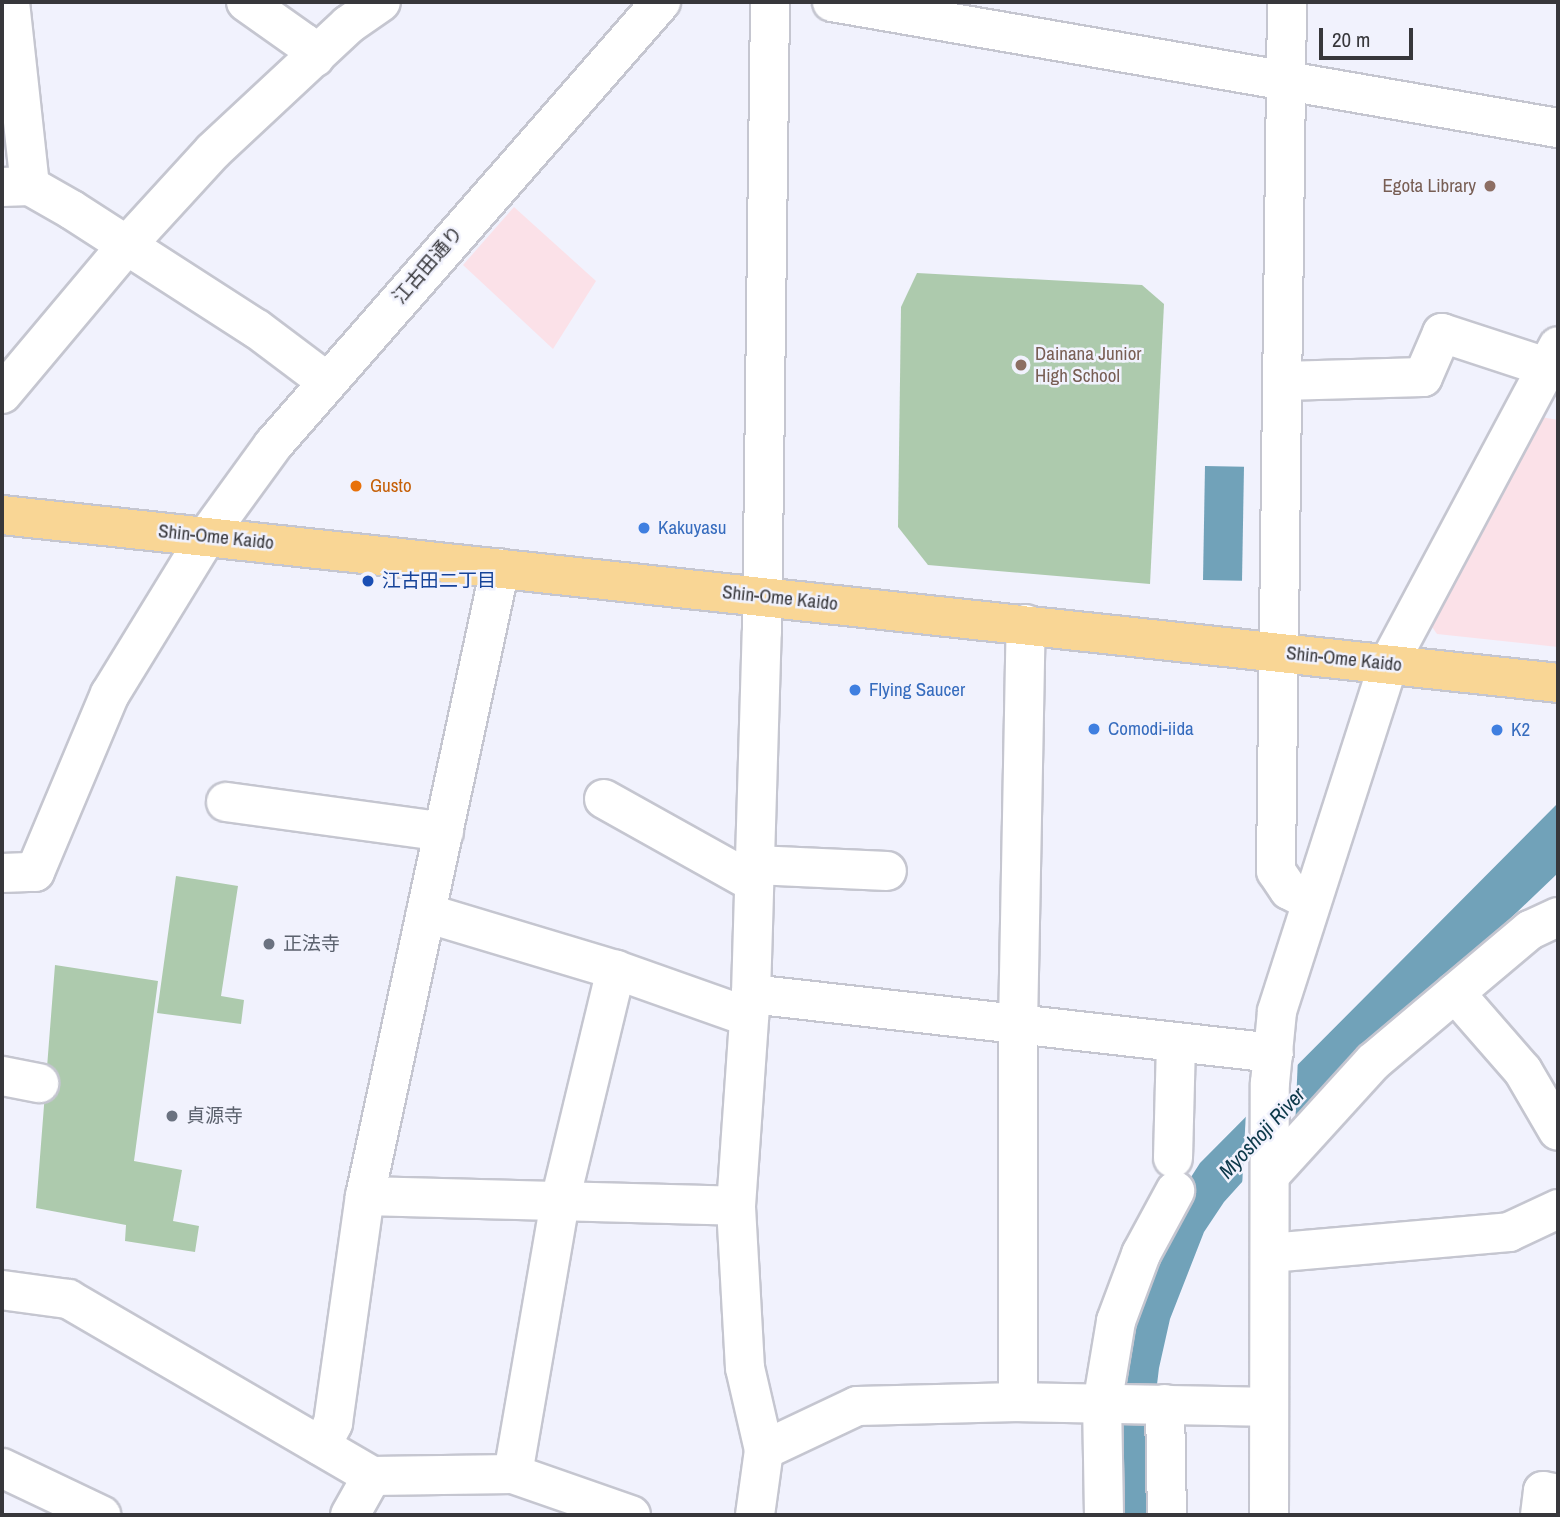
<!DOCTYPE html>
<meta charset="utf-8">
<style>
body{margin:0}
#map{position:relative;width:1560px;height:1517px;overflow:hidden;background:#f1f2fd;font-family:"Archivo Narrow","Noto Sans JP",sans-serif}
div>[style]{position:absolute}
.industrial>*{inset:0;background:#fbe1e8}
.green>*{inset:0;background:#adcaad}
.water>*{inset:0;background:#71a2b9;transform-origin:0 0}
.pier>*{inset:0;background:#f1f2fd}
.roads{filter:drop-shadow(2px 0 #c5c6d0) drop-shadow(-2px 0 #c5c6d0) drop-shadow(0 2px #c5c6d0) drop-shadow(0 -2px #c5c6d0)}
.minor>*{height:38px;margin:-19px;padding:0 19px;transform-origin:19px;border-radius:19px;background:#fff}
.major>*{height:38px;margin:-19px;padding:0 19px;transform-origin:19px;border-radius:19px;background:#f9d695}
.dots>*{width:19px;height:19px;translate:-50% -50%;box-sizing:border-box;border:4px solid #f1f2fd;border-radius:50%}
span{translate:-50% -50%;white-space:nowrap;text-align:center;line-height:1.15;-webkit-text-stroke:5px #f1f2fd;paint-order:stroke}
.education-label{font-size:19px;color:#785e54}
.right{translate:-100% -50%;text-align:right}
.left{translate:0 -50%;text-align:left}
.street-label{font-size:19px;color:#37373b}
.food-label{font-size:19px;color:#c56008}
.shop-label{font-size:19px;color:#366cbe}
.transit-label{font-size:19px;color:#164399}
.worship-label{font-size:19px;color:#5b616d}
.water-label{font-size:21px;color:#0b3849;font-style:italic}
.frame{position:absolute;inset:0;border:4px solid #37373b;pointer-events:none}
.scale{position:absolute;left:1319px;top:28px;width:94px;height:32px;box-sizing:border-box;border:4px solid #37373b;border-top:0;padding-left:9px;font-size:21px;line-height:24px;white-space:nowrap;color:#37373b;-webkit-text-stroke:5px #f1f2fd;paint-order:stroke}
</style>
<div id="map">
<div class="industrial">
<div style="clip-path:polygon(514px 207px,596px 281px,553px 349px,463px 265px)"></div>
<div style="clip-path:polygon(1541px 417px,1558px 420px,1558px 647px,1437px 634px,1425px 617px)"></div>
</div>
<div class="green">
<div style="clip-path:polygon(917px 273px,1142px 285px,1164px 304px,1150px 584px,928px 565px,898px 527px,901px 307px)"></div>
<div style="clip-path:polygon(176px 876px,238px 886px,221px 996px,244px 1000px,241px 1024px,157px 1013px)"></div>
<div style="clip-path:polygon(55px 965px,158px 981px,134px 1161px,182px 1170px,173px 1221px,199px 1226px,195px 1252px,125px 1241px,126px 1225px,36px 1208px)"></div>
</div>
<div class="water">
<div style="left:1205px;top:466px;width:39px;height:114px;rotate:1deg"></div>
<div style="clip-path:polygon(1558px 803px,1558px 873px,1288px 1131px,1224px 1202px,1204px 1232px,1170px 1319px,1159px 1368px,1152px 1426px,1153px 1515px,1113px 1515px,1112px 1379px,1177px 1199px,1200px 1163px)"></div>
</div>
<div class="pier">
<div style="clip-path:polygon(1298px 1056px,1295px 1130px,1242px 1187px,1246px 1112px)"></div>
</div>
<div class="roads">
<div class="minor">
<div style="left:10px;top:2px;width:185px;rotate:83.8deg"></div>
<div style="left:246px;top:2px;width:71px;rotate:35.3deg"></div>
<div style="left:304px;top:43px;width:18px;rotate:52deg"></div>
<div style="left:832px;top:2px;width:737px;rotate:9.85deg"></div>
<div style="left:1287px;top:2px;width:869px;rotate:90.73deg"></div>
<div style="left:1276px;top:871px;width:23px;rotate:56deg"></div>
<div style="left:1289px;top:890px;width:24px;rotate:28deg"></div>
<div style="left:2px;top:187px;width:28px;rotate:-2deg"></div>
<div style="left:30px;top:186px;width:48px;rotate:29.7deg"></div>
<div style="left:72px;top:210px;width:220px;rotate:32.8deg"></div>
<div style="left:257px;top:329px;width:86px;rotate:37deg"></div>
<div style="left:1283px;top:381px;width:140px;rotate:-1.6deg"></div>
<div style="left:1423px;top:377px;width:48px;rotate:-66.6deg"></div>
<div style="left:1442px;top:333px;width:109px;rotate:18.1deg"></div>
<div style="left:2px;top:394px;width:193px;rotate:-50deg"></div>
<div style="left:126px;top:246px;width:129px;rotate:-47.5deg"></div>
<div style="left:213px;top:151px;width:185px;rotate:-43deg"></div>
<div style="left:348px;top:25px;width:40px;rotate:-34.9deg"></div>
<div style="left:604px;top:799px;width:172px;rotate:29.2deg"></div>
<div style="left:226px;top:802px;width:220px;rotate:7.8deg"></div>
<div style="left:755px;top:865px;width:132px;rotate:2.6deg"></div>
<div style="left:2px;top:873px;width:33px;rotate:-2deg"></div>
<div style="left:35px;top:872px;width:193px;rotate:-67.2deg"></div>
<div style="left:110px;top:694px;width:185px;rotate:-58.5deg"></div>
<div style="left:207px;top:536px;width:112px;rotate:-54deg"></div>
<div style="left:273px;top:445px;width:589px;rotate:-48.79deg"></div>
<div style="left:426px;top:913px;width:198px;rotate:16.7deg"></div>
<div style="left:616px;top:970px;width:141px;rotate:19.5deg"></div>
<div style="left:1455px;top:993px;width:103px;rotate:48.9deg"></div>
<div style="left:1523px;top:1071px;width:69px;rotate:59.7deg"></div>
<div style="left:751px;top:994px;width:526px;rotate:6.44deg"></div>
<div style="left:2px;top:1076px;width:38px;rotate:11deg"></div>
<div style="left:1173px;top:1158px;width:114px;rotate:-88.5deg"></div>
<div style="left:1272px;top:1173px;width:150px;rotate:-47.7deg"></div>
<div style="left:1373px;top:1062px;width:205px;rotate:-40.1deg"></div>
<div style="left:1530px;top:930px;width:31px;rotate:-25deg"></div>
<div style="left:365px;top:1196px;width:371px;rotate:1.5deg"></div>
<div style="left:1270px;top:1253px;width:240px;rotate:-5deg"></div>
<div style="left:1509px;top:1232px;width:54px;rotate:-25.1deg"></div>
<div style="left:2px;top:1290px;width:67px;rotate:7.8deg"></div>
<div style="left:68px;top:1299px;width:352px;rotate:30.2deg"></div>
<div style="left:372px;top:1476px;width:141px;rotate:-0.8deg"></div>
<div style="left:513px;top:1474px;width:125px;rotate:19.2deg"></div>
<div style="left:1018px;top:1402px;width:376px;rotate:-90deg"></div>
<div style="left:1018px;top:1026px;width:402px;rotate:-88.9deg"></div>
<div style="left:1165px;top:1404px;width:111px;rotate:89deg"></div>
<div style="left:321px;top:1446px;width:26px;rotate:-62deg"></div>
<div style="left:333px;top:1423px;width:229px;rotate:-82deg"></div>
<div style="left:365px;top:1196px;width:642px;rotate:-77.87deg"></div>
<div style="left:764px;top:1450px;width:103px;rotate:-25.3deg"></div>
<div style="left:857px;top:1406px;width:161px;rotate:-1.4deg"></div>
<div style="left:1018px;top:1402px;width:251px;rotate:1.1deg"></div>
<div style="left:2px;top:1468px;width:110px;rotate:25.4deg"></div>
<div style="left:513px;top:1474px;width:277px;rotate:-80.2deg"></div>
<div style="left:560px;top:1201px;width:238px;rotate:-76.4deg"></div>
<div style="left:350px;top:1515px;width:45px;rotate:-60.6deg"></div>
<div style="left:755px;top:1515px;width:66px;rotate:-82.1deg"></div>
<div style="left:764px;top:1450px;width:84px;rotate:-103deg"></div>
<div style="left:745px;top:1368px;width:162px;rotate:-93.2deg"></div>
<div style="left:736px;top:1206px;width:213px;rotate:-86deg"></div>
<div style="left:751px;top:994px;width:362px;rotate:-88.3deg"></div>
<div style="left:762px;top:632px;width:630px;rotate:-89.27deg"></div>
<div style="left:1104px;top:1515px;width:110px;rotate:-91deg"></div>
<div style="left:1102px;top:1405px;width:85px;rotate:-80.5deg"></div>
<div style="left:1116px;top:1321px;width:72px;rotate:-69.5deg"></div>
<div style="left:1141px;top:1254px;width:72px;rotate:-61.6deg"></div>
<div style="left:1269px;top:1515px;width:432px;rotate:-89.9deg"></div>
<div style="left:1270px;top:1083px;width:72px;rotate:-84.4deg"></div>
<div style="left:1277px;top:1011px;width:366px;rotate:-72.2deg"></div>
<div style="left:1389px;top:663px;width:359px;rotate:-61.9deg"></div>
<div style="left:1540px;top:1515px;width:24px;rotate:-83deg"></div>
<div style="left:1543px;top:1491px;width:15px;rotate:11deg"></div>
</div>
<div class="major">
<div style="left:2px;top:515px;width:1565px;rotate:6.16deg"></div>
</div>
</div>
<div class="dots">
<div style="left:1490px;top:186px;background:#8d6e63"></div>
<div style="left:1021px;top:365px;background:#8d6e63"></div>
<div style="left:356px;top:486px;background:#e8710a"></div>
<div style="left:644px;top:528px;background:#3f7fe0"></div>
<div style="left:368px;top:581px;background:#1a4fb4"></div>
<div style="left:855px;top:690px;background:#3f7fe0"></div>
<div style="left:1094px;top:729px;background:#3f7fe0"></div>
<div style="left:1497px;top:730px;background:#3f7fe0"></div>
<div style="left:269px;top:944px;background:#6b7280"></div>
<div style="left:172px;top:1116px;background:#6b7280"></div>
</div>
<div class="education-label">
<span class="right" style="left:1476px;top:186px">Egota Library</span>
<span class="left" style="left:1035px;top:365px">Dainana Junior<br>High School</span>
</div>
<div class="street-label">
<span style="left:428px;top:265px;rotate:-49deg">江古田通り</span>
<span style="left:216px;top:537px;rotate:6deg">Shin-Ome Kaido</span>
<span style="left:780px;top:598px;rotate:6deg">Shin-Ome Kaido</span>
<span style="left:1344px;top:659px;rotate:6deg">Shin-Ome Kaido</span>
</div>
<div class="food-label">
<span class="left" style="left:370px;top:486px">Gusto</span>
</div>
<div class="shop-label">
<span class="left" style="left:658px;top:528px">Kakuyasu</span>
<span class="left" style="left:869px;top:690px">Flying Saucer</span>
<span class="left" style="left:1108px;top:729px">Comodi-iida</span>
<span class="left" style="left:1511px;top:730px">K2</span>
</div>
<div class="transit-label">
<span class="left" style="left:382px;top:581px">江古田二丁目</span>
</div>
<div class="worship-label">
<span class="left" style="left:283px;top:944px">正法寺</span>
<span class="left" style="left:186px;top:1116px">貞源寺</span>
</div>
<div class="water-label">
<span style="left:1262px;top:1133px;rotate:-47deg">Myoshoji River</span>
</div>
<div class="frame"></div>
<div class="scale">20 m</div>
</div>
